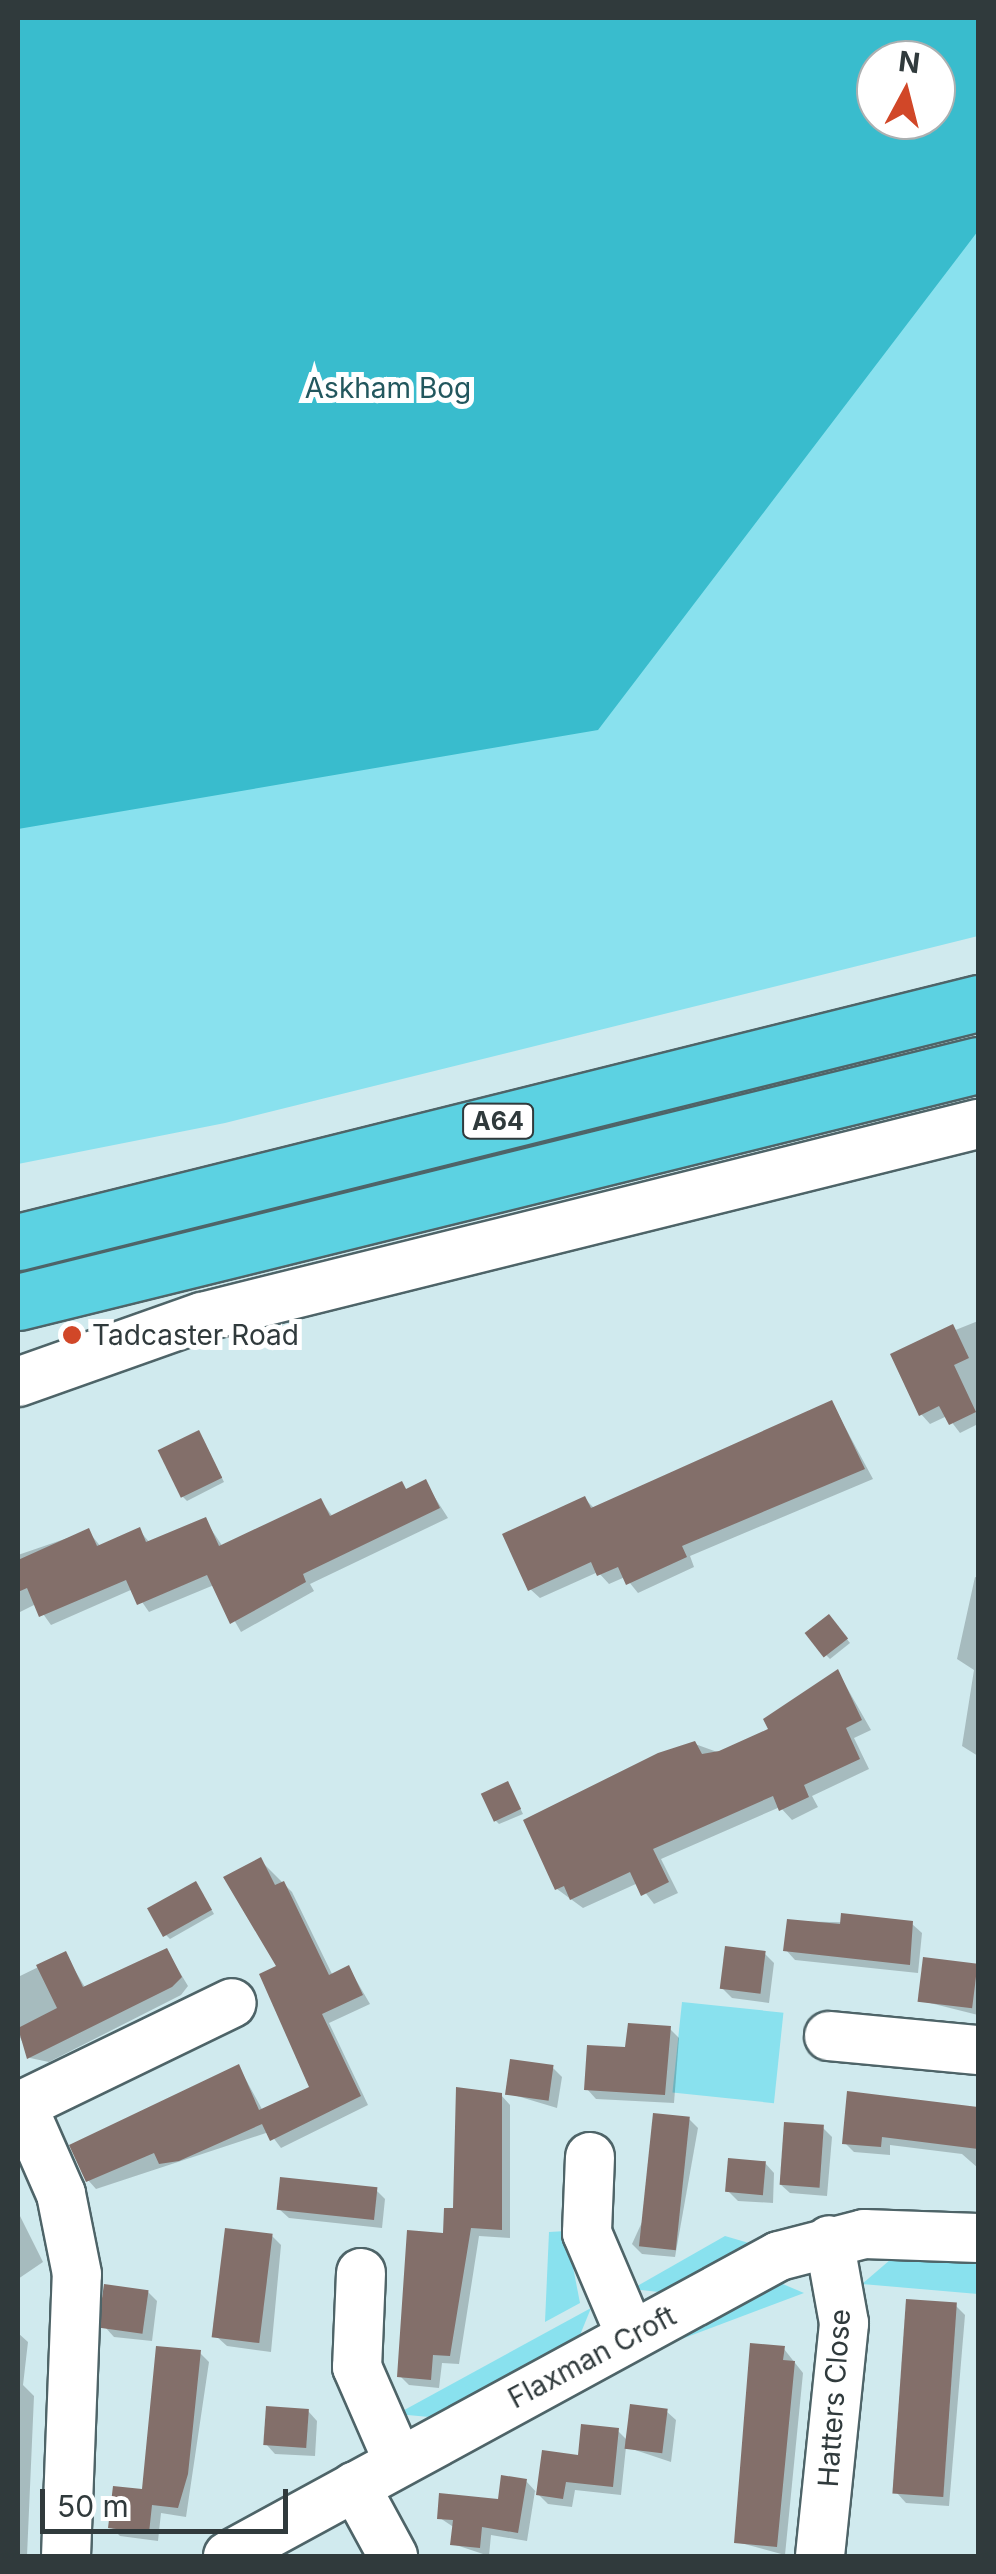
<!DOCTYPE html>
<style>
body{margin:0}
#map{position:relative;width:996px;height:2574px;overflow:hidden;background:#d0eaee;font-family:Inter,sans-serif}
div>[style]{position:absolute}
.green>*{inset:0;background:#89e1ee;transform-origin:0 0}
.forest>*{inset:0;background:#39bccd}
.shadow>*{inset:0;background:#0003}
.building>*{inset:0;background:#836f6a;transform-origin:0 0}
.roads{filter:drop-shadow(2px 0 #4e6468) drop-shadow(-2px 0 #4e6468) drop-shadow(0 2px #4e6468) drop-shadow(0 -2px #4e6468)}
.minor>*{height:48px;margin:-24px;padding:0 24px;transform-origin:24px;border-radius:24px;background:#fff}
.highway>*{height:55px;margin:-27.5px;padding:0 27.5px;transform-origin:27.5px;border-radius:27.5px;background:#5cd2e2}
.dots>*{width:28px;height:28px;translate:-50% -50%;box-sizing:border-box;border:5px solid #fff;border-radius:50%}
span{translate:-50% -50%;white-space:nowrap;text-align:center;line-height:1.15;-webkit-text-stroke:10px #fff;paint-order:stroke}
.shield-label span{padding:2px 8px;background:#fff;border:2px solid;border-radius:8px;-webkit-text-stroke-width:0}
.shield-label{font-size:25px;color:#303a3c;font-weight:700}
.park-label{font-size:28px;color:#22575e}
.poi-label{font-size:28px;color:#303a3c}
.left{translate:0 -50%;text-align:left}
.street-label{font-size:28px;color:#303a3c}
.frame{position:absolute;inset:0;border:20px solid #303a3c;pointer-events:none}
.north{position:absolute;left:856px;top:40px;width:100px;height:100px;box-sizing:border-box;background:#fff;border:2px solid #acb0b1;border-radius:50%;rotate:7deg;font-size:28px;font-weight:700;line-height:40px;text-align:center;color:#303a3c}
.north::after{content:'';display:block;margin:auto;width:35px;height:45px;background:#d14728;clip-path:polygon(50% 0,100% 100%,50% 72%,0 100%)}
.scale{position:absolute;left:40px;top:2489px;width:248px;height:45px;box-sizing:border-box;border:5px solid #303a3c;border-top:0;padding-left:12px;font-size:30px;line-height:35px;white-space:nowrap;color:#303a3c;-webkit-text-stroke:8px #fff;paint-order:stroke}
</style>
<div id="map">
<div class="green">
<div style="clip-path:polygon(evenodd,18px 18px,978px 18px,978px 936px,225px 1123px,18px 1164px,18px 18px,876px 60px,936px 60px,936px 120px,876px 120px,876px 60px)"></div>
<div style="left:682px;top:2002px;width:102px;height:91px;rotate:6deg"></div>
<div style="clip-path:polygon(566px 2231px,580px 2303px,545px 2322px,549px 2232px)"></div>
<div style="clip-path:polygon(725px 2236px,759px 2246px,668px 2293px,632px 2289px)"></div>
<div style="clip-path:polygon(897px 2254px,978px 2258px,978px 2294px,862px 2284px)"></div>
<div style="clip-path:polygon(778px 2282px,804px 2293px,679px 2340px,680px 2330px)"></div>
<div style="clip-path:polygon(591px 2308px,576px 2345px,440px 2418px,397px 2414px)"></div>
</div>
<div class="forest">
<div style="clip-path:polygon(evenodd,18px 18px,978px 18px,978px 231px,598px 730px,18px 829px,18px 18px,876px 60px,936px 60px,936px 120px,876px 120px,876px 60px)"></div>
</div>
<div class="shadow">
<div style="clip-path:polygon(978px 1321px,978px 1424px,960px 1433px,947px 1416px,930px 1424px,921px 1414px,893px 1355px)"></div>
<div style="clip-path:polygon(832px 1403px,873px 1479px,690px 1556px,694px 1567px,638px 1593px,625px 1577px,609px 1584px,598px 1572px,540px 1598px,530px 1589px,585px 1499px,595px 1509px)"></div>
<div style="clip-path:polygon(202px 1437px,224px 1482px,187px 1501px,183px 1497px)"></div>
<div style="clip-path:polygon(425px 1482px,448px 1518px,310px 1584px,314px 1591px,241px 1632px,214px 1585px,149px 1612px,133px 1589px,51px 1625px,36px 1604px,18px 1613px,18px 1555px,88px 1531px,101px 1547px,139px 1530px,150px 1543px,205px 1520px,223px 1547px,321px 1501px,333px 1517px,401px 1484px,408px 1491px)"></div>
<div style="clip-path:polygon(975px 1577px,978px 1578px,978px 1756px,962px 1746px,974px 1670px,957px 1659px)"></div>
<div style="clip-path:polygon(833px 1621px,850px 1643px,830px 1659px,826px 1655px)"></div>
<div style="clip-path:polygon(838px 1672px,871px 1730px,854px 1738px,869px 1769px,812px 1796px,818px 1807px,792px 1820px,780px 1807px,661px 1859px,678px 1893px,654px 1904px,638px 1883px,583px 1908px,557px 1889px,526px 1821px,695px 1744px,720px 1753px,771px 1730px)"></div>
<div style="clip-path:polygon(508px 1784px,523px 1814px,499px 1824px,495px 1820px)"></div>
<div style="clip-path:polygon(260px 1860px,292px 1892px,333px 1976px,349px 1968px,370px 2004px,329px 2023px,368px 2105px,281px 2148px,269px 2132px,96px 2189px,88px 2180px,239px 2067px,263px 2111px,312px 2088px)"></div>
<div style="clip-path:polygon(199px 1888px,214px 1914px,170px 1939px,166px 1935px)"></div>
<div style="clip-path:polygon(789px 1921px,912px 1924px,922px 1933px,918px 1973px,795px 1960px,786px 1950px)"></div>
<div style="clip-path:polygon(167px 1951px,188px 1986px,181px 1995px,49px 2062px,30px 2058px,18px 2033px,18px 1977px,65px 1954px,86px 1989px)"></div>
<div style="clip-path:polygon(765px 1954px,774px 1963px,769px 2003px,732px 1998px,722px 1988px)"></div>
<div style="clip-path:polygon(925px 1960px,978px 1966px,978px 2015px,922px 2001px)"></div>
<div style="clip-path:polygon(670px 2029px,679px 2038px,674px 2103px,596px 2099px,587px 2089px,628px 2050px)"></div>
<div style="clip-path:polygon(553px 2068px,562px 2077px,557px 2108px,507px 2093px)"></div>
<div style="clip-path:polygon(849px 2094px,978px 2109px,978px 2168px,962px 2154px,890px 2145px,890px 2155px,854px 2152px,845px 2143px)"></div>
<div style="clip-path:polygon(501px 2095px,510px 2105px,510px 2238px,479px 2236px,459px 2364px,442px 2363px,439px 2388px,409px 2385px,400px 2376px)"></div>
<div style="clip-path:polygon(689px 2119px,698px 2128px,675px 2257px,642px 2254px,632px 2244px)"></div>
<div style="clip-path:polygon(823px 2128px,832px 2137px,827px 2196px,790px 2193px,780px 2184px)"></div>
<div style="clip-path:polygon(765px 2163px,774px 2173px,773px 2203px,738px 2201px,728px 2191px)"></div>
<div style="clip-path:polygon(376px 2190px,385px 2199px,382px 2228px,289px 2218px,279px 2209px)"></div>
<div style="clip-path:polygon(18px 2212px,43px 2262px,18px 2279px)"></div>
<div style="clip-path:polygon(272px 2236px,281px 2245px,271px 2352px,227px 2346px,217px 2337px)"></div>
<div style="clip-path:polygon(148px 2292px,157px 2301px,152px 2341px,114px 2337px,105px 2327px)"></div>
<div style="clip-path:polygon(956px 2306px,965px 2315px,949px 2506px,906px 2503px,897px 2493px)"></div>
<div style="clip-path:polygon(18px 2333px,28px 2342px,23px 2385px,34px 2396px,27px 2556px,18px 2556px)"></div>
<div style="clip-path:polygon(784px 2349px,803px 2373px,785px 2555px,737px 2542px)"></div>
<div style="clip-path:polygon(200px 2353px,209px 2362px,186px 2517px,161px 2513px,158px 2541px,120px 2536px,111px 2527px,145px 2492px)"></div>
<div style="clip-path:polygon(308px 2411px,317px 2421px,315px 2456px,275px 2454px,266px 2444px)"></div>
<div style="clip-path:polygon(666px 2411px,676px 2420px,671px 2462px,626px 2447px,621px 2495px,575px 2490px,572px 2507px,548px 2504px,535px 2491px,527px 2541px,491px 2535px,489px 2556px,453px 2544px,455px 2528px,440px 2518px,500px 2502px,526px 2481px,538px 2494px,617px 2430px,628px 2441px)"></div>
</div>
<div class="building">
<div style="clip-path:polygon(953px 1324px,969px 1358px,954px 1365px,976px 1412px,949px 1425px,939px 1406px,919px 1416px,890px 1354px)"></div>
<div style="clip-path:polygon(832px 1400px,865px 1469px,682px 1546px,687px 1557px,626px 1585px,618px 1567px,597px 1576px,591px 1562px,528px 1591px,502px 1534px,585px 1496px,591px 1508px)"></div>
<div style="left:199px;top:1430px;width:53px;height:46px;rotate:64deg"></div>
<div style="clip-path:polygon(426px 1479px,440px 1508px,303px 1574px,306px 1582px,230px 1624px,207px 1575px,137px 1605px,126px 1580px,39px 1617px,27px 1588px,18px 1592px,18px 1560px,89px 1528px,97px 1546px,140px 1527px,146px 1542px,206px 1517px,219px 1546px,321px 1498px,330px 1516px,402px 1481px,406px 1489px)"></div>
<div style="left:829px;top:1614px;width:31px;height:31px;rotate:52deg"></div>
<div style="clip-path:polygon(838px 1669px,862px 1720px,846px 1728px,860px 1759px,804px 1785px,809px 1797px,779px 1811px,773px 1796px,653px 1849px,669px 1882px,641px 1896px,630px 1872px,570px 1900px,564px 1886px,555px 1890px,523px 1820px,658px 1753px,695px 1741px,702px 1754px,719px 1751px,768px 1729px,763px 1719px)"></div>
<div style="left:508px;top:1781px;width:31px;height:30px;rotate:65deg"></div>
<div style="clip-path:polygon(261px 1857px,275px 1885px,284px 1881px,329px 1975px,349px 1965px,363px 1995px,322px 2014px,361px 2096px,270px 2141px,262px 2124px,179px 2161px,159px 2164px,154px 2153px,86px 2182px,69px 2145px,239px 2064px,259px 2110px,309px 2087px,259px 1974px,276px 1966px,223px 1877px)"></div>
<div style="left:196px;top:1881px;width:33px;height:56px;rotate:61deg"></div>
<div style="clip-path:polygon(841px 1913px,913px 1921px,910px 1965px,783px 1951px,787px 1919px,840px 1924px)"></div>
<div style="left:725px;top:1946px;width:41px;height:43px;rotate:7deg"></div>
<div style="clip-path:polygon(167px 1948px,182px 1977px,172px 1987px,27px 2059px,18px 2028px,57px 2008px,36px 1965px,66px 1951px,83px 1987px)"></div>
<div style="left:923px;top:1957px;width:55px;height:45px;rotate:7deg"></div>
<div style="clip-path:polygon(628px 2023px,671px 2026px,665px 2095px,584px 2090px,587px 2045px,625px 2047px)"></div>
<div style="left:510px;top:2059px;width:44px;height:36px;rotate:8deg"></div>
<div style="clip-path:polygon(456px 2087px,502px 2093px,502px 2230px,471px 2228px,450px 2356px,433px 2355px,431px 2380px,397px 2377px,407px 2230px,443px 2233px,444px 2208px,453px 2208px)"></div>
<div style="clip-path:polygon(847px 2091px,978px 2107px,978px 2149px,882px 2137px,881px 2147px,842px 2144px)"></div>
<div style="left:653px;top:2113px;width:37px;height:134px;rotate:6deg"></div>
<div style="left:784px;top:2122px;width:40px;height:63px;rotate:4deg"></div>
<div style="left:728px;top:2158px;width:38px;height:34px;rotate:5deg"></div>
<div style="left:280px;top:2177px;width:98px;height:33px;rotate:6deg"></div>
<div style="left:225px;top:2228px;width:48px;height:110px;rotate:7deg"></div>
<div style="left:104px;top:2284px;width:45px;height:44px;rotate:8deg"></div>
<div style="left:906px;top:2299px;width:51px;height:195px;rotate:4deg"></div>
<div style="clip-path:polygon(750px 2343px,785px 2346px,783px 2360px,795px 2361px,777px 2547px,734px 2543px)"></div>
<div style="clip-path:polygon(156px 2346px,201px 2350px,188px 2474px,178px 2508px,152px 2505px,149px 2533px,108px 2528px,113px 2486px,142px 2489px)"></div>
<div style="left:630px;top:2404px;width:38px;height:45px;rotate:7deg"></div>
<div style="left:266px;top:2406px;width:43px;height:39px;rotate:4deg"></div>
<div style="clip-path:polygon(581px 2424px,619px 2428px,613px 2487px,566px 2482px,563px 2499px,536px 2495px,542px 2450px,578px 2455px)"></div>
<div style="clip-path:polygon(501px 2475px,527px 2479px,518px 2533px,482px 2527px,480px 2548px,450px 2545px,453px 2520px,437px 2519px,439px 2493px,498px 2499px)"></div>
</div>
<div class="roads">
<div class="minor">
<div style="left:18px;top:1382px;width:195px;rotate:-19.5deg"></div>
<div style="left:202px;top:1317px;width:800px;rotate:-13.97deg"></div>
<div style="left:829px;top:2036px;width:150px;rotate:5.4deg"></div>
<div style="left:590px;top:2157px;width:76px;rotate:92.3deg"></div>
<div style="left:587px;top:2233px;width:112px;rotate:66.9deg"></div>
<div style="left:361px;top:2273px;width:94px;rotate:92.4deg"></div>
<div style="left:357px;top:2367px;width:103px;rotate:66.4deg"></div>
<div style="left:355px;top:2486px;width:80px;rotate:61.5deg"></div>
<div style="left:66px;top:2556px;width:282px;rotate:-87.8deg"></div>
<div style="left:77px;top:2274px;width:82px;rotate:-101.3deg"></div>
<div style="left:61px;top:2194px;width:97px;rotate:-113.7deg"></div>
<div style="left:22px;top:2105px;width:233px;rotate:-25.9deg"></div>
<div style="left:228px;top:2556px;width:627px;rotate:-28.57deg"></div>
<div style="left:779px;top:2256px;width:88px;rotate:-14.5deg"></div>
<div style="left:864px;top:2234px;width:114px;rotate:2deg"></div>
<div style="left:820px;top:2556px;width:234px;rotate:-84.1deg"></div>
<div style="left:844px;top:2323px;width:84px;rotate:-100.2deg"></div>
</div>
<div class="highway">
<div style="left:18px;top:1242px;width:989px;rotate:-13.98deg"></div>
<div style="left:18px;top:1302px;width:989px;rotate:-13.87deg"></div>
</div>
</div>
<div class="dots">
<div style="left:72px;top:1335px;background:#d14728"></div>
</div>
<div class="shield-label">
<span style="left:498px;top:1121px">A64</span>
</div>
<div class="park-label">
<span style="left:388px;top:388px">Askham Bog</span>
</div>
<div class="poi-label">
<span class="left" style="left:92px;top:1335px">Tadcaster Road</span>
</div>
<div class="street-label">
<span style="left:592px;top:2357px;rotate:-28deg">Flaxman Croft</span>
<span style="left:834px;top:2398px;rotate:-86deg">Hatters Close</span>
</div>
<div class="frame"></div>
<div class="north">N</div>
<div class="scale">50 m</div>
</div>
